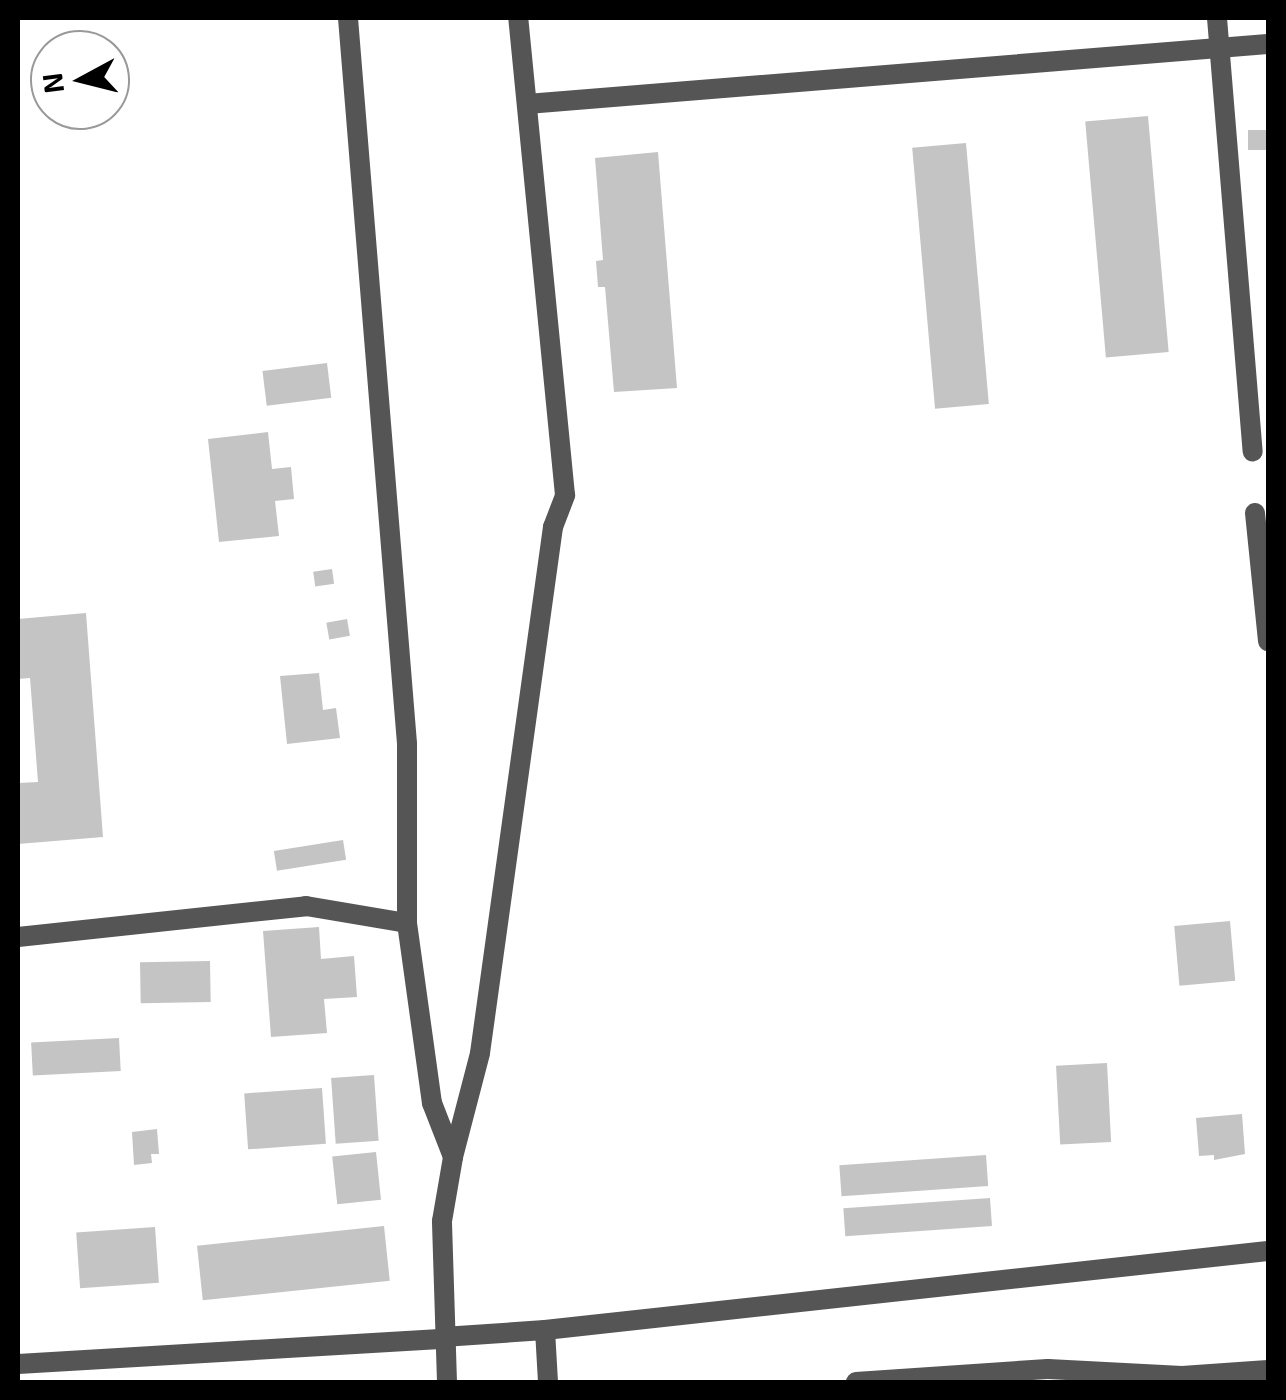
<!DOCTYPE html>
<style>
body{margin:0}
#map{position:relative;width:1286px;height:1400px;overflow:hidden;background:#fff;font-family:"Exo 2",sans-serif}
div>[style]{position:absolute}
.building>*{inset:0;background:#c4c4c4;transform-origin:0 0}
.minor>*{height:20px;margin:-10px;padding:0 10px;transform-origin:10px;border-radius:10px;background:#555}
span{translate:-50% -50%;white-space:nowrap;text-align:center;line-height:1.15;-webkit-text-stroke:8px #fff;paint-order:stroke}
.frame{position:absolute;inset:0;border:20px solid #000;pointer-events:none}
.north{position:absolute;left:30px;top:30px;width:100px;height:100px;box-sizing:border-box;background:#fff;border:2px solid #999;border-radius:50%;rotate:263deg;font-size:28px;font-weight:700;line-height:40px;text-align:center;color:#000}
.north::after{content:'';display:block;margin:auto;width:35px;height:45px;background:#000;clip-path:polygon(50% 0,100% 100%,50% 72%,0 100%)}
</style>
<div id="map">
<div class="building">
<div style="left:1148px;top:116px;width:237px;height:63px;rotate:85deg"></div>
<div style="left:1248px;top:130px;width:20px;height:20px"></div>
<div style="left:966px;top:143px;width:262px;height:54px;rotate:85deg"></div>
<div style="clip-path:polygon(658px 152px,677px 388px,614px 392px,605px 287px,598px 287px,596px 261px,603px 260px,595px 158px)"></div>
<div style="left:327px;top:363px;width:35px;height:65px;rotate:83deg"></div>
<div style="clip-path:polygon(268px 432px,272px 469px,291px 467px,294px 499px,275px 501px,279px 536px,219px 542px,208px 439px)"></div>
<div style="left:332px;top:569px;width:15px;height:19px;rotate:82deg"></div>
<div style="clip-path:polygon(86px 613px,103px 837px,18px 844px,18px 783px,38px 782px,30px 678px,18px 679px,18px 619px)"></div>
<div style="left:347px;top:619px;width:17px;height:21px;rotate:80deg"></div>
<div style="clip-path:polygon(319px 673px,323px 710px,336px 708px,340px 738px,287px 744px,280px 676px)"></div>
<div style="left:343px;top:840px;width:20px;height:70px;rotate:81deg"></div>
<div style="left:1230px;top:921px;width:60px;height:56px;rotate:85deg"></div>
<div style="clip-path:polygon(319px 927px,321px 959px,354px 956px,357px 997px,324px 999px,327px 1033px,271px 1037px,263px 931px)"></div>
<div style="left:210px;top:961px;width:41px;height:70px;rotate:89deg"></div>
<div style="left:119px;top:1038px;width:33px;height:88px;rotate:87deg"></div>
<div style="left:1107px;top:1063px;width:79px;height:51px;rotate:87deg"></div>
<div style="left:374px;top:1075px;width:66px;height:43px;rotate:86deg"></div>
<div style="left:322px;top:1088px;width:56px;height:78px;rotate:86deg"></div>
<div style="clip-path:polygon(1242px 1114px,1245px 1154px,1214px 1160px,1214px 1155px,1199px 1156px,1196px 1118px)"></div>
<div style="clip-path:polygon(157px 1129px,159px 1154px,151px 1154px,152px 1163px,134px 1165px,132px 1132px)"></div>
<div style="left:376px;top:1152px;width:48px;height:44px;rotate:84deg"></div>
<div style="left:986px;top:1155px;width:31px;height:147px;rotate:86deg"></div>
<div style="left:990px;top:1198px;width:28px;height:147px;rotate:86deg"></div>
<div style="left:384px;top:1226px;width:55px;height:188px;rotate:84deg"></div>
<div style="left:155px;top:1227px;width:56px;height:79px;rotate:86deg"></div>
</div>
<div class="minor">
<div style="left:348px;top:18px;width:728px;rotate:85.35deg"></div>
<div style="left:407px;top:744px;width:179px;rotate:90deg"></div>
<div style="left:407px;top:923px;width:182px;rotate:82.1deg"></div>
<div style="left:432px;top:1103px;width:58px;rotate:68.7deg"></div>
<div style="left:1217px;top:18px;width:435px;rotate:85.3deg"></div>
<div style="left:527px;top:104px;width:743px;rotate:-4.63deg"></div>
<div style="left:1255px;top:513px;width:129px;rotate:84.2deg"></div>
<div style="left:18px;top:937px;width:290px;rotate:-6.1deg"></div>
<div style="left:306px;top:906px;width:102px;rotate:9.6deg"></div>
<div style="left:545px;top:1330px;width:52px;rotate:86.7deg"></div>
<div style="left:443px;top:1337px;width:102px;rotate:-3.9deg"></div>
<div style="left:545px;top:1330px;width:727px;rotate:-6.24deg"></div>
<div style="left:18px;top:1364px;width:427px;rotate:-3.4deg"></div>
<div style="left:447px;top:1382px;width:161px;rotate:-91.8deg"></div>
<div style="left:442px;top:1221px;width:65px;rotate:-80.2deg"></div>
<div style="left:453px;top:1157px;width:107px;rotate:-75.4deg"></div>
<div style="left:480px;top:1053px;width:531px;rotate:-82.1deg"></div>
<div style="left:553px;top:527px;width:34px;rotate:-69deg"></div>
<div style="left:565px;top:495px;width:479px;rotate:-95.6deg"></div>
<div style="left:856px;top:1382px;width:192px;rotate:-3.9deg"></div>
<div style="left:1048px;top:1369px;width:134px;rotate:3deg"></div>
<div style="left:1178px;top:1382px;width:7px;rotate:-56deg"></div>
<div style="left:1182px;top:1376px;width:86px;rotate:-4deg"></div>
</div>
<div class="frame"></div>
<div class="north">N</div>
</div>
